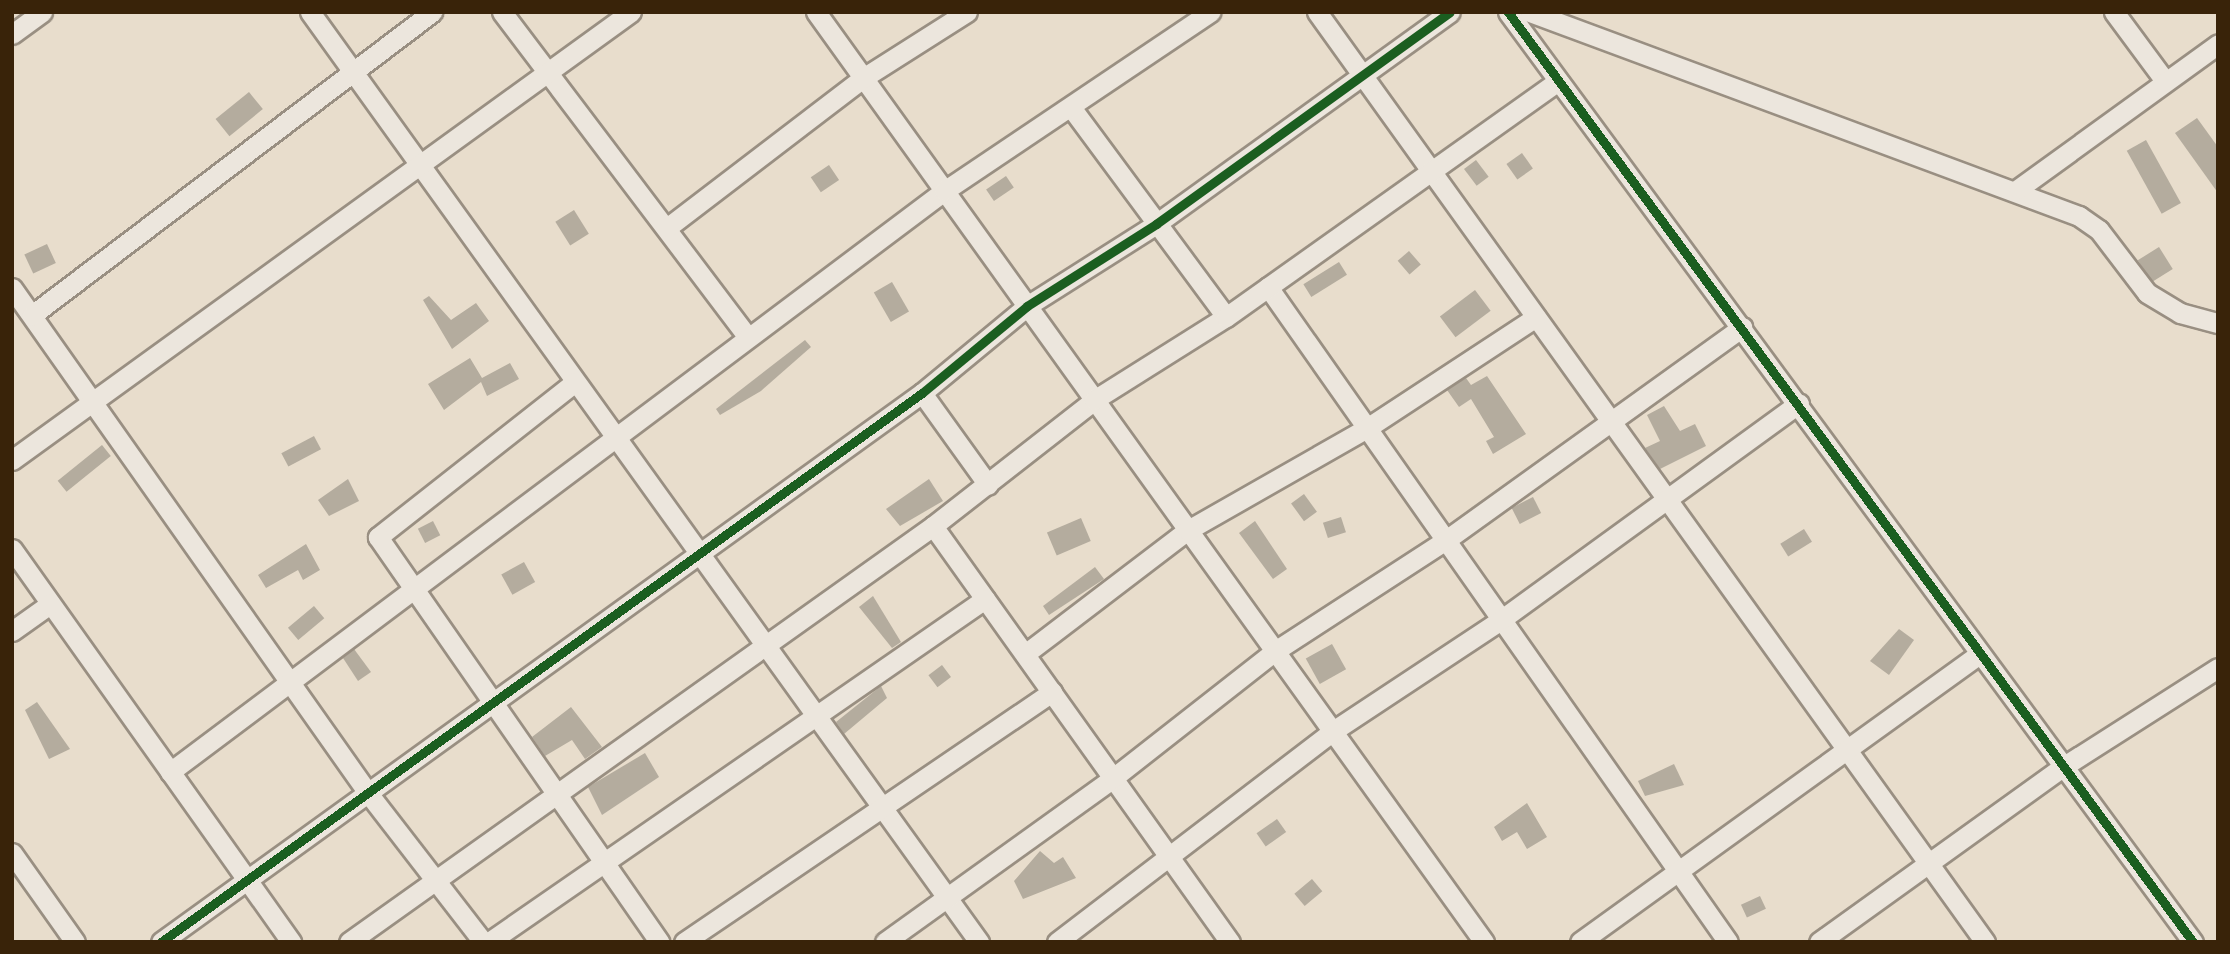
<!DOCTYPE html>
<style>
body{margin:0}
#map{position:relative;width:2230px;height:954px;overflow:hidden;background:#e8ddcc;font-family:Vollkorn,serif}
div>[style]{position:absolute}
.building>*{inset:0;background:#b4ac9e;transform-origin:0 0}
.roads{filter:drop-shadow(2px 0 #998f82) drop-shadow(-2px 0 #998f82) drop-shadow(0 2px #998f82) drop-shadow(0 -2px #998f82)}
.minor>*{height:19px;margin:-9.5px;padding:0 9.5px;transform-origin:9.5px;border-radius:9.5px;background:#ece6dd}
.cycleway>*{height:9px;margin:-4.5px;padding:0 4.5px;transform-origin:4.5px;border-radius:4.5px;background:#1b5e20}
span{translate:-50% -50%;white-space:nowrap;text-align:center;line-height:1.15;-webkit-text-stroke:6px #f8ebd5;paint-order:stroke}
.frame{position:absolute;inset:0;border:14px solid #392309;pointer-events:none}
</style>
<div id="map">
<div class="building">
<div style="left:249px;top:92px;width:22px;height:43px;rotate:51deg"></div>
<div style="clip-path:polygon(2197px 118px,2218px 147px,2218px 193px,2175px 133px)"></div>
<div style="left:2146px;top:140px;width:72px;height:22px;rotate:61deg"></div>
<div style="left:1522px;top:153px;width:19px;height:19px;rotate:55deg"></div>
<div style="left:1476px;top:160px;width:21px;height:15px;rotate:53deg"></div>
<div style="left:829px;top:165px;width:18px;height:22px;rotate:56deg"></div>
<div style="left:1006px;top:176px;width:14px;height:24px;rotate:56deg"></div>
<div style="left:574px;top:210px;width:28px;height:22px;rotate:58deg"></div>
<div style="left:47px;top:244px;width:21px;height:25px;rotate:65deg"></div>
<div style="left:2159px;top:247px;width:26px;height:25px;rotate:58deg"></div>
<div style="left:1409px;top:251px;width:18px;height:15px;rotate:49deg"></div>
<div style="left:1339px;top:262px;width:15px;height:42px;rotate:58deg"></div>
<div style="left:892px;top:282px;width:34px;height:21px;rotate:60deg"></div>
<div style="left:1475px;top:290px;width:26px;height:44px;rotate:53deg"></div>
<div style="clip-path:polygon(429px 296px,451px 320px,476px 303px,489px 321px,452px 349px,423px 300px)"></div>
<div style="clip-path:polygon(805px 340px,811px 347px,761px 391px,720px 415px,716px 409px)"></div>
<div style="clip-path:polygon(470px 358px,482px 378px,510px 363px,519px 379px,487px 396px,481px 382px,444px 410px,428px 384px)"></div>
<div style="clip-path:polygon(1487px 376px,1526px 434px,1493px 454px,1486px 441px,1494px 437px,1471px 399px,1459px 407px,1447px 390px,1466px 378px,1471px 385px)"></div>
<div style="clip-path:polygon(1664px 406px,1680px 431px,1695px 424px,1706px 446px,1660px 469px,1645px 448px,1660px 441px,1647px 415px)"></div>
<div style="left:314px;top:436px;width:15px;height:37px;rotate:62deg"></div>
<div style="left:102px;top:445px;width:14px;height:57px;rotate:51deg"></div>
<div style="clip-path:polygon(348px 479px,359px 501px,329px 516px,318px 500px)"></div>
<div style="clip-path:polygon(929px 479px,943px 501px,900px 526px,886px 509px)"></div>
<div style="left:1304px;top:494px;width:22px;height:16px;rotate:54deg"></div>
<div style="left:1533px;top:497px;width:18px;height:24px;rotate:63deg"></div>
<div style="left:1341px;top:517px;width:16px;height:19px;rotate:72deg"></div>
<div style="left:1081px;top:518px;width:25px;height:37px;rotate:67deg"></div>
<div style="left:433px;top:521px;width:16px;height:17px;rotate:63deg"></div>
<div style="clip-path:polygon(1255px 521px,1287px 569px,1273px 579px,1239px 533px)"></div>
<div style="left:1804px;top:529px;width:15px;height:28px;rotate:58deg"></div>
<div style="clip-path:polygon(306px 544px,320px 570px,303px 580px,298px 570px,266px 588px,258px 575px)"></div>
<div style="left:524px;top:562px;width:23px;height:26px;rotate:61deg"></div>
<div style="clip-path:polygon(1095px 567px,1104px 579px,1049px 615px,1043px 606px)"></div>
<div style="clip-path:polygon(873px 596px,901px 642px,892px 648px,859px 607px)"></div>
<div style="left:314px;top:606px;width:16px;height:34px;rotate:50deg"></div>
<div style="clip-path:polygon(1899px 629px,1914px 640px,1889px 675px,1870px 661px)"></div>
<div style="left:1332px;top:644px;width:29px;height:30px;rotate:61deg"></div>
<div style="clip-path:polygon(354px 649px,371px 672px,358px 681px,343px 658px)"></div>
<div style="left:942px;top:665px;width:15px;height:17px;rotate:53deg"></div>
<div style="clip-path:polygon(881px 686px,887px 698px,844px 734px,836px 722px)"></div>
<div style="clip-path:polygon(37px 702px,70px 749px,49px 759px,25px 710px)"></div>
<div style="clip-path:polygon(571px 707px,602px 747px,585px 759px,572px 740px,545px 756px,532px 737px)"></div>
<div style="clip-path:polygon(645px 753px,659px 777px,602px 815px,588px 787px)"></div>
<div style="clip-path:polygon(1674px 764px,1684px 785px,1645px 796px,1638px 781px)"></div>
<div style="clip-path:polygon(1527px 803px,1547px 837px,1527px 849px,1517px 832px,1502px 841px,1494px 827px)"></div>
<div style="left:1277px;top:819px;width:16px;height:25px;rotate:55deg"></div>
<div style="clip-path:polygon(1040px 851px,1054px 863px,1063px 857px,1076px 878px,1023px 899px,1014px 881px)"></div>
<div style="left:1312px;top:879px;width:16px;height:23px;rotate:50deg"></div>
<div style="left:1760px;top:896px;width:14px;height:21px;rotate:65deg"></div>
</div>
<div class="roads">
<div class="minor">
<div style="left:310px;top:12px;width:1146px;rotate:54.27deg"></div>
<div style="left:502px;top:12px;width:408px;rotate:52.9deg"></div>
<div style="left:816px;top:12px;width:1145px;rotate:54.31deg"></div>
<div style="left:1317px;top:12px;width:1145px;rotate:54.31deg"></div>
<div style="left:1508px;top:12px;width:1155px;rotate:53.63deg"></div>
<div style="left:1530px;top:12px;width:586px;rotate:20.38deg"></div>
<div style="left:2079px;top:216px;width:24px;rotate:35deg"></div>
<div style="left:2099px;top:230px;width:79px;rotate:52.7deg"></div>
<div style="left:2147px;top:293px;width:39px;rotate:31deg"></div>
<div style="left:2180px;top:313px;width:39px;rotate:15deg"></div>
<div style="left:2114px;top:12px;width:86px;rotate:53.5deg"></div>
<div style="left:12px;top:34px;width:37px;rotate:-36deg"></div>
<div style="left:1073px;top:110px;width:257px;rotate:53.5deg"></div>
<div style="left:2018px;top:189px;width:247px;rotate:-35.9deg"></div>
<div style="left:668px;top:227px;width:245px;rotate:-37.4deg"></div>
<div style="left:863px;top:78px;width:123px;rotate:-32.4deg"></div>
<div style="left:1268px;top:287px;width:800px;rotate:54.92deg"></div>
<div style="left:12px;top:288px;width:618px;rotate:54.82deg"></div>
<div style="left:368px;top:793px;width:188px;rotate:52.3deg"></div>
<div style="left:32px;top:315px;width:502px;rotate:-37.14deg"></div>
<div style="left:575px;top:382px;width:251px;rotate:141.8deg"></div>
<div style="left:378px;top:537px;width:493px;rotate:55.2deg"></div>
<div style="left:922px;top:393px;width:113px;rotate:54.3deg"></div>
<div style="left:12px;top:460px;width:764px;rotate:-35.9deg"></div>
<div style="left:933px;top:526px;width:511px;rotate:54.48deg"></div>
<div style="left:12px;top:549px;width:482px;rotate:54.6deg"></div>
<div style="left:12px;top:631px;width:47px;rotate:-35.4deg"></div>
<div style="left:1025px;top:654px;width:205px;rotate:-37.3deg"></div>
<div style="left:1188px;top:530px;width:206px;rotate:-29.7deg"></div>
<div style="left:1367px;top:428px;width:202px;rotate:-33.3deg"></div>
<div style="left:170px;top:772px;width:968px;rotate:-36.89deg"></div>
<div style="left:944px;top:191px;width:321px;rotate:-33.9deg"></div>
<div style="left:12px;top:853px;width:109px;rotate:54.7deg"></div>
<div style="left:161px;top:942px;width:938px;rotate:-35.81deg"></div>
<div style="left:922px;top:393px;width:136px;rotate:-39.6deg"></div>
<div style="left:1027px;top:306px;width:153px;rotate:-32.4deg"></div>
<div style="left:1156px;top:224px;width:362px;rotate:-35.8deg"></div>
<div style="left:349px;top:942px;width:717px;rotate:-35.46deg"></div>
<div style="left:933px;top:526px;width:204px;rotate:-38deg"></div>
<div style="left:1094px;top:400px;width:156px;rotate:-32.2deg"></div>
<div style="left:1226px;top:317px;width:407px;rotate:-35.4deg"></div>
<div style="left:489px;top:942px;width:603px;rotate:-34.67deg"></div>
<div style="left:684px;top:942px;width:445px;rotate:-34.2deg"></div>
<div style="left:885px;top:942px;width:281px;rotate:-35.7deg"></div>
<div style="left:1113px;top:778px;width:206px;rotate:-38.1deg"></div>
<div style="left:1275px;top:651px;width:204px;rotate:-33deg"></div>
<div style="left:1446px;top:540px;width:365px;rotate:-35.7deg"></div>
<div style="left:1057px;top:942px;width:347px;rotate:-37.4deg"></div>
<div style="left:1333px;top:731px;width:203px;rotate:-33.5deg"></div>
<div style="left:1502px;top:619px;width:367px;rotate:-36deg"></div>
<div style="left:1580px;top:942px;width:492px;rotate:-35.8deg"></div>
<div style="left:1819px;top:942px;width:298px;rotate:-35.7deg"></div>
<div style="left:2061px;top:768px;width:186px;rotate:-32.5deg"></div>
</div>
</div>
<div class="cycleway">
<div style="left:1508px;top:12px;width:1155px;rotate:53.63deg"></div>
<div style="left:161px;top:942px;width:938px;rotate:-35.81deg"></div>
<div style="left:922px;top:393px;width:136px;rotate:-39.6deg"></div>
<div style="left:1027px;top:306px;width:153px;rotate:-32.4deg"></div>
<div style="left:1156px;top:224px;width:362px;rotate:-35.8deg"></div>
</div>
<div class="frame"></div>
</div>
